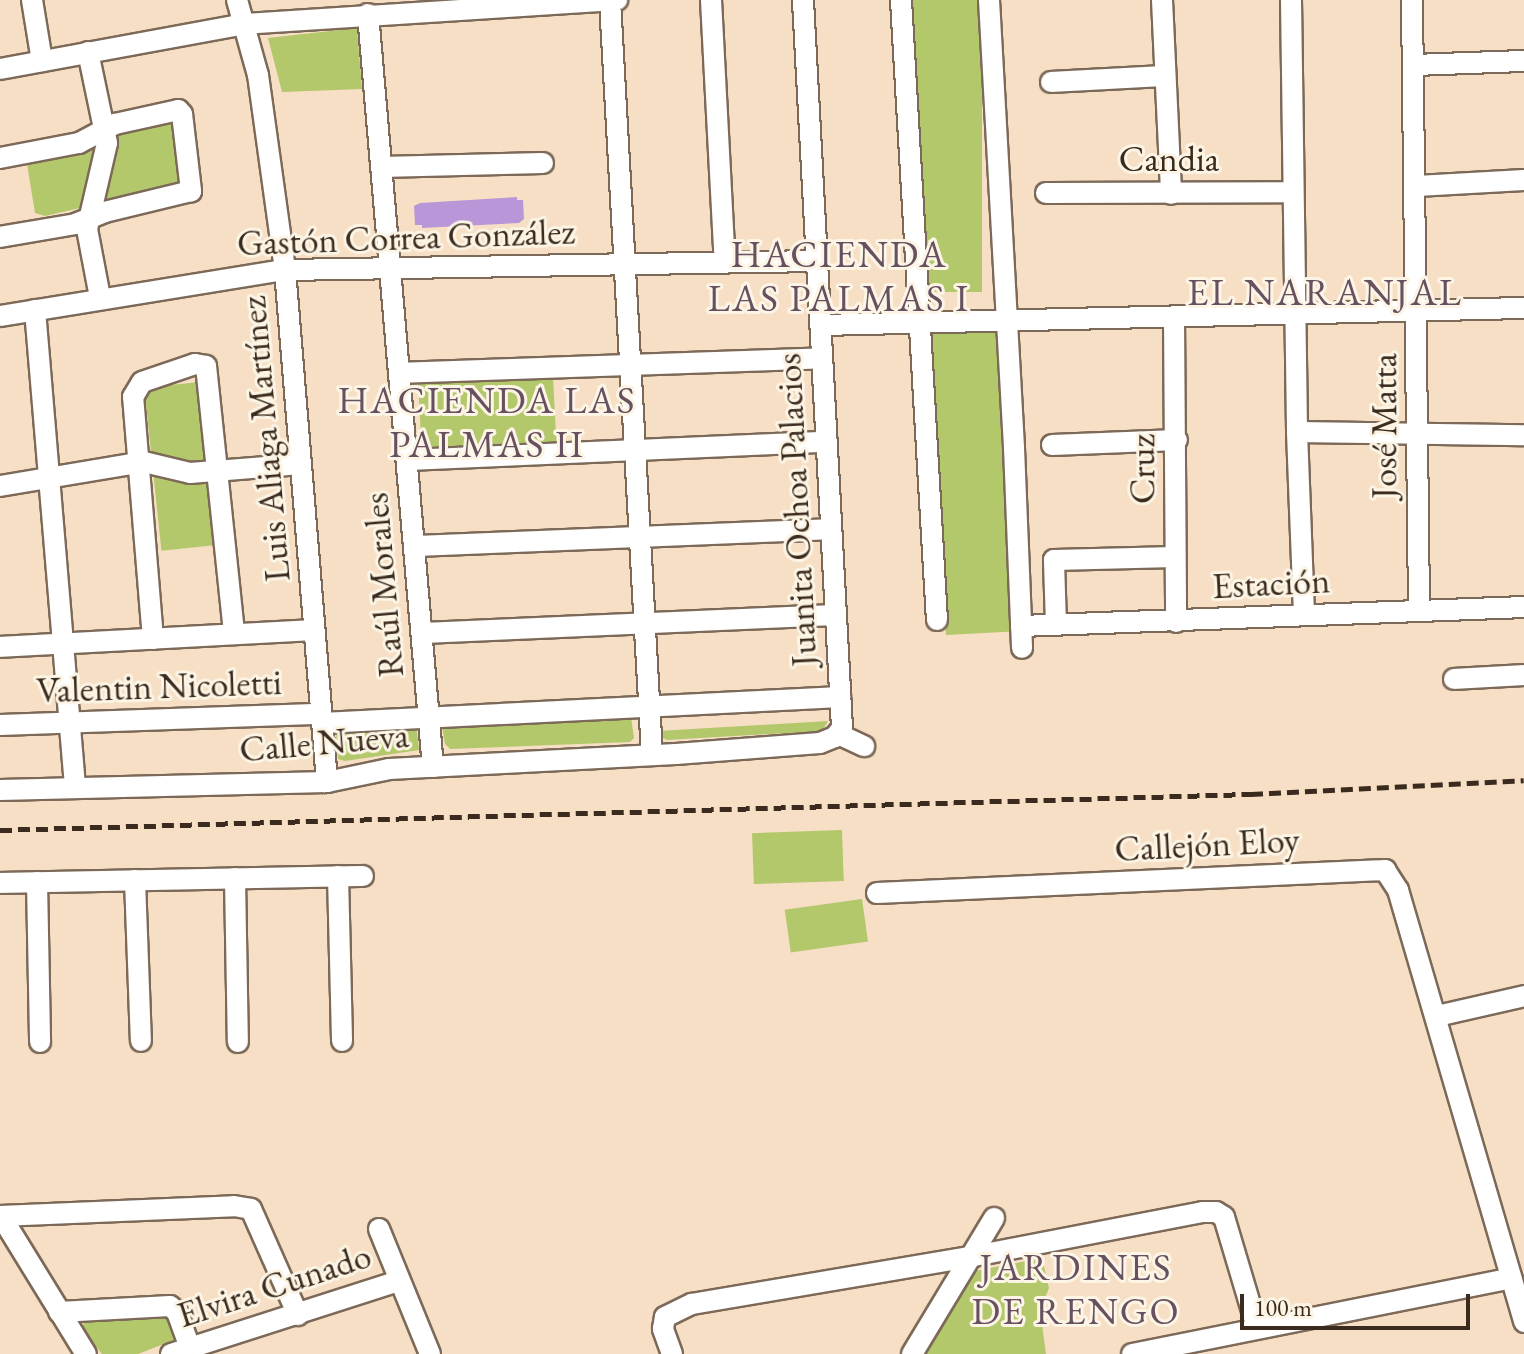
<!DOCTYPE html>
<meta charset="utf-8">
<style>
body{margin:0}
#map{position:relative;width:1524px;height:1354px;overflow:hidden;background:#f6dfc4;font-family:"EB Garamond",serif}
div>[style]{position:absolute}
.green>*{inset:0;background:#b3c76b;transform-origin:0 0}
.building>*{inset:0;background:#b996d7}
.roads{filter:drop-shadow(2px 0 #7c6958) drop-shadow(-2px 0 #7c6958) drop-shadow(0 2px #7c6958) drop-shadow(0 -2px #7c6958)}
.minor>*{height:20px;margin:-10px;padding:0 10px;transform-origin:10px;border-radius:10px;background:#fff}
.rail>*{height:5px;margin-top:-2.5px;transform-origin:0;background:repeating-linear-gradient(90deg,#3b2a1e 0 12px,transparent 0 18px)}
span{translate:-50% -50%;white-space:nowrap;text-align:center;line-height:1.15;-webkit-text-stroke:6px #fcf5e5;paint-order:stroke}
.street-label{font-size:36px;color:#3b2a1e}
.neighbourhood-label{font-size:38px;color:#67505f;letter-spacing:2px}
.scale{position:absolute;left:1240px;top:1294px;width:230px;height:36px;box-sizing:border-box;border:4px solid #3b2a1e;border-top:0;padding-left:10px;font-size:24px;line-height:28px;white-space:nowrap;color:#3b2a1e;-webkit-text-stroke:6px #fcf5e5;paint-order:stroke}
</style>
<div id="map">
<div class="green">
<div style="left:913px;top:0;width:69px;height:292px"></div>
<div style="clip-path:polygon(357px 28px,362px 89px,282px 92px,268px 38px)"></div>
<div style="clip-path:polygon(172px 117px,181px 122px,187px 180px,179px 185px,45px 216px,35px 213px,27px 164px,90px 149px,107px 133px)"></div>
<div style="left:996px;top:310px;width:322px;height:67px;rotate:87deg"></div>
<div style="left:553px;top:377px;width:67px;height:135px;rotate:87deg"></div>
<div style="left:199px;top:382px;width:164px;height:55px;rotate:84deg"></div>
<div style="clip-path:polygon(631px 717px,634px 738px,630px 742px,450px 749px,445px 744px,442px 725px)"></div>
<div style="clip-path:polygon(828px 721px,822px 731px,667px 740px,660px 736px,658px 731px)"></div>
<div style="clip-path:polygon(416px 724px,419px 750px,345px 761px,338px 759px,336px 733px,339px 728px)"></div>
<div style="left:842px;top:830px;width:51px;height:90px;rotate:88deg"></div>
<div style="left:862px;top:899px;width:43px;height:78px;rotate:82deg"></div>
<div style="clip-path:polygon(1042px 1258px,1049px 1288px,1040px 1310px,1046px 1354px,923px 1354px,975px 1271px)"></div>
<div style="clip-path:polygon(169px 1312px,179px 1338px,138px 1354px,102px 1354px,81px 1328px,88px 1317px)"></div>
</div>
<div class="building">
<div style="clip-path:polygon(517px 197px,517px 200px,523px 200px,524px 219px,519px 223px,422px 228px,422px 225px,415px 225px,414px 206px,420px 203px)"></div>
</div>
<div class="roads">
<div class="minor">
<div style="left:32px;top:0;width:62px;rotate:80.7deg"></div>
<div style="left:237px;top:0;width:78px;rotate:74.4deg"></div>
<div style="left:258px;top:75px;width:197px;rotate:82.1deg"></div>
<div style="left:285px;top:270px;width:514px;rotate:85.31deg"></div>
<div style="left:711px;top:0;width:263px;rotate:87deg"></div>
<div style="left:901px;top:0;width:621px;rotate:86.68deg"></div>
<div style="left:989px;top:0;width:449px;rotate:86.8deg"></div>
<div style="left:1014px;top:448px;width:200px;rotate:87.7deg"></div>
<div style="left:1162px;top:0;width:194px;rotate:87.3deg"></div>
<div style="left:1291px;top:0;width:432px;rotate:89.2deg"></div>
<div style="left:1297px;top:432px;width:183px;rotate:87.8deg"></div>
<div style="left:1412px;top:0;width:611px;rotate:89.34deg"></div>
<div style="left:610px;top:1px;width:755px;rotate:86.81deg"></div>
<div style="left:368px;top:14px;width:756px;rotate:85.07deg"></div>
<div style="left:88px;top:52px;width:93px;rotate:78.2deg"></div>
<div style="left:107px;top:143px;width:88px;rotate:103.1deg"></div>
<div style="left:87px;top:229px;width:69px;rotate:79.2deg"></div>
<div style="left:1414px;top:65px;width:110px;rotate:-2.1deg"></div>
<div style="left:0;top:69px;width:248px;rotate:-10.4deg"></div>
<div style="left:244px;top:24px;width:374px;rotate:-3.7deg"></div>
<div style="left:1051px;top:82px;width:112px;rotate:-3.1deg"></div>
<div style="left:0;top:158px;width:80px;rotate:-10.8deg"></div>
<div style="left:79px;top:143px;width:41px;rotate:-27.8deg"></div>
<div style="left:115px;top:124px;width:65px;rotate:-12.5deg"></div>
<div style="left:178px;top:110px;width:6px;rotate:45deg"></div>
<div style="left:182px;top:114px;width:78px;rotate:83.3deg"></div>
<div style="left:191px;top:191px;width:89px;rotate:166.3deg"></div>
<div style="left:105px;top:212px;width:31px;rotate:158deg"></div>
<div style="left:76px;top:224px;width:77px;rotate:170.3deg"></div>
<div style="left:381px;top:167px;width:162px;rotate:-1.4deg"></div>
<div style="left:1417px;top:186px;width:107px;rotate:-3.2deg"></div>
<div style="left:1046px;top:193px;width:246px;rotate:-0.2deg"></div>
<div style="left:35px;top:310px;width:479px;rotate:85.2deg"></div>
<div style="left:0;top:316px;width:289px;rotate:-9.2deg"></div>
<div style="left:285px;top:270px;width:532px;rotate:-0.97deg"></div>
<div style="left:1174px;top:317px;width:305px;rotate:89.6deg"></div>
<div style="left:821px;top:325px;width:703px;rotate:-1.39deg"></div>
<div style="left:399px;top:373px;width:423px;rotate:-2deg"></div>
<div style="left:1297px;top:432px;width:227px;rotate:0.8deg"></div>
<div style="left:1052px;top:445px;width:125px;rotate:-2.3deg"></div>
<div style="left:407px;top:460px;width:420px;rotate:-2.5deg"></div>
<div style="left:0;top:486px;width:146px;rotate:-9.5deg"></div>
<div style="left:144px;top:462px;width:47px;rotate:13.4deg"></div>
<div style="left:190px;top:473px;width:111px;rotate:-4.6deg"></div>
<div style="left:414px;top:546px;width:417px;rotate:-2.3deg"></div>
<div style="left:1056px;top:625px;width:65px;rotate:-91.8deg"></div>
<div style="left:1054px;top:560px;width:121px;rotate:-1.4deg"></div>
<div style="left:1021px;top:626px;width:503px;rotate:-2.16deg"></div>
<div style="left:422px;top:633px;width:414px;rotate:-2.5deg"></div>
<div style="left:153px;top:639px;width:243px;rotate:-94.7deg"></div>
<div style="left:133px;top:397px;width:17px;rotate:-59deg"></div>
<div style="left:142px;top:382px;width:56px;rotate:-18.8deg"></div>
<div style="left:195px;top:364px;width:11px;rotate:10deg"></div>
<div style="left:206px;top:366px;width:269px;rotate:84deg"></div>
<div style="left:0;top:647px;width:314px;rotate:-3.1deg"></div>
<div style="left:1454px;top:679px;width:70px;rotate:-3.3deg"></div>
<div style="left:322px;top:723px;width:519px;rotate:-2.87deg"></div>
<div style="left:0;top:725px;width:321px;rotate:-2deg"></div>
<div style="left:838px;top:734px;width:29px;rotate:25deg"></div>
<div style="left:0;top:790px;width:327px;rotate:-1.4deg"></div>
<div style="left:327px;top:782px;width:63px;rotate:-11.8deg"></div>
<div style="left:389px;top:769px;width:287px;rotate:-3deg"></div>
<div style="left:676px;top:754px;width:144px;rotate:-4.4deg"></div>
<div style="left:820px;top:743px;width:16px;rotate:-22deg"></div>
<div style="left:835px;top:737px;width:11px;rotate:-52deg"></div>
<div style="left:842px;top:728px;width:729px;rotate:-93.07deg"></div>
<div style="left:338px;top:876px;width:165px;rotate:88.6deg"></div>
<div style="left:235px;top:878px;width:164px;rotate:89deg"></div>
<div style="left:135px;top:880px;width:161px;rotate:87.9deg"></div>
<div style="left:37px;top:882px;width:160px;rotate:88.9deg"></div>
<div style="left:0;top:883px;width:363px;rotate:-1.1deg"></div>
<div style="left:877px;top:893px;width:509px;rotate:-2.59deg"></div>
<div style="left:1385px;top:870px;width:24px;rotate:57deg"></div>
<div style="left:1398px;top:890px;width:450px;rotate:73.7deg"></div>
<div style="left:1437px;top:1016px;width:89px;rotate:-12.9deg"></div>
<div style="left:0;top:1216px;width:234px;rotate:-2.4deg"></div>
<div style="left:234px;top:1206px;width:17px;rotate:10deg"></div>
<div style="left:251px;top:1209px;width:116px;rotate:66.1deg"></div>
<div style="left:1px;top:1216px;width:162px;rotate:58.4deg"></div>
<div style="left:379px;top:1229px;width:135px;rotate:67.8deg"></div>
<div style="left:59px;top:1312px;width:111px;rotate:-3.1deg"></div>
<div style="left:170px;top:1306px;width:9px;rotate:41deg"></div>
<div style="left:177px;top:1312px;width:38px;rotate:70deg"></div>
<div style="left:171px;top:1354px;width:239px;rotate:-17.8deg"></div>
<div style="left:672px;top:1354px;width:27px;rotate:-110deg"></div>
<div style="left:663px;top:1329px;width:12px;rotate:-81deg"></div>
<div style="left:665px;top:1317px;width:30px;rotate:-26deg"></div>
<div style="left:692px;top:1304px;width:281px;rotate:-9.6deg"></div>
<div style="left:969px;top:1257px;width:238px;rotate:-10.9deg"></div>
<div style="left:1203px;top:1212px;width:13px"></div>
<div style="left:1216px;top:1212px;width:9px;rotate:32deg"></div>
<div style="left:1224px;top:1217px;width:116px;rotate:73.4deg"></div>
<div style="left:912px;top:1354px;width:159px;rotate:-58.9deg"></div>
<div style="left:1132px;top:1354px;width:387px;rotate:-11.3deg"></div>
</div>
</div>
<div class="rail">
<div style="left:0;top:830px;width:1252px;rotate:-1.65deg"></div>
<div style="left:1251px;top:794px;width:273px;rotate:-2.9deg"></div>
</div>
<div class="street-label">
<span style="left:1169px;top:159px">Candia</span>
<span style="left:406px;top:237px;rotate:-2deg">Gastón Correa González</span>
<span style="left:1384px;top:426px;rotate:-90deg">José Matta</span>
<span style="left:265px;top:439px;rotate:-95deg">Luis Aliaga Martínez</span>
<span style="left:1142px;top:469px;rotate:-90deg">Cruz</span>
<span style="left:796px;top:510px;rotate:-93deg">Juanita Ochoa Palacios</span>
<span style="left:1271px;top:583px;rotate:-3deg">Estación</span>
<span style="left:383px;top:585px;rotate:-95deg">Raúl Morales</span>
<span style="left:159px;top:686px;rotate:-2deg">Valentin Nicoletti</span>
<span style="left:324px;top:742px;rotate:-5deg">Calle Nueva</span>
<span style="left:1207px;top:844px;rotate:-3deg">Callejón Eloy</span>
<span style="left:274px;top:1285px;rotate:-18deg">Elvira Cunado</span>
</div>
<div class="neighbourhood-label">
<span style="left:839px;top:276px">HACIENDA<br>LAS PALMAS I</span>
<span style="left:1325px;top:292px">EL NARANJAL</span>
<span style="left:487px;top:422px">HACIENDA LAS<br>PALMAS II</span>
<span style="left:1076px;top:1289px">JARDINES<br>DE RENGO</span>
</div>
<div class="scale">100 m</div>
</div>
